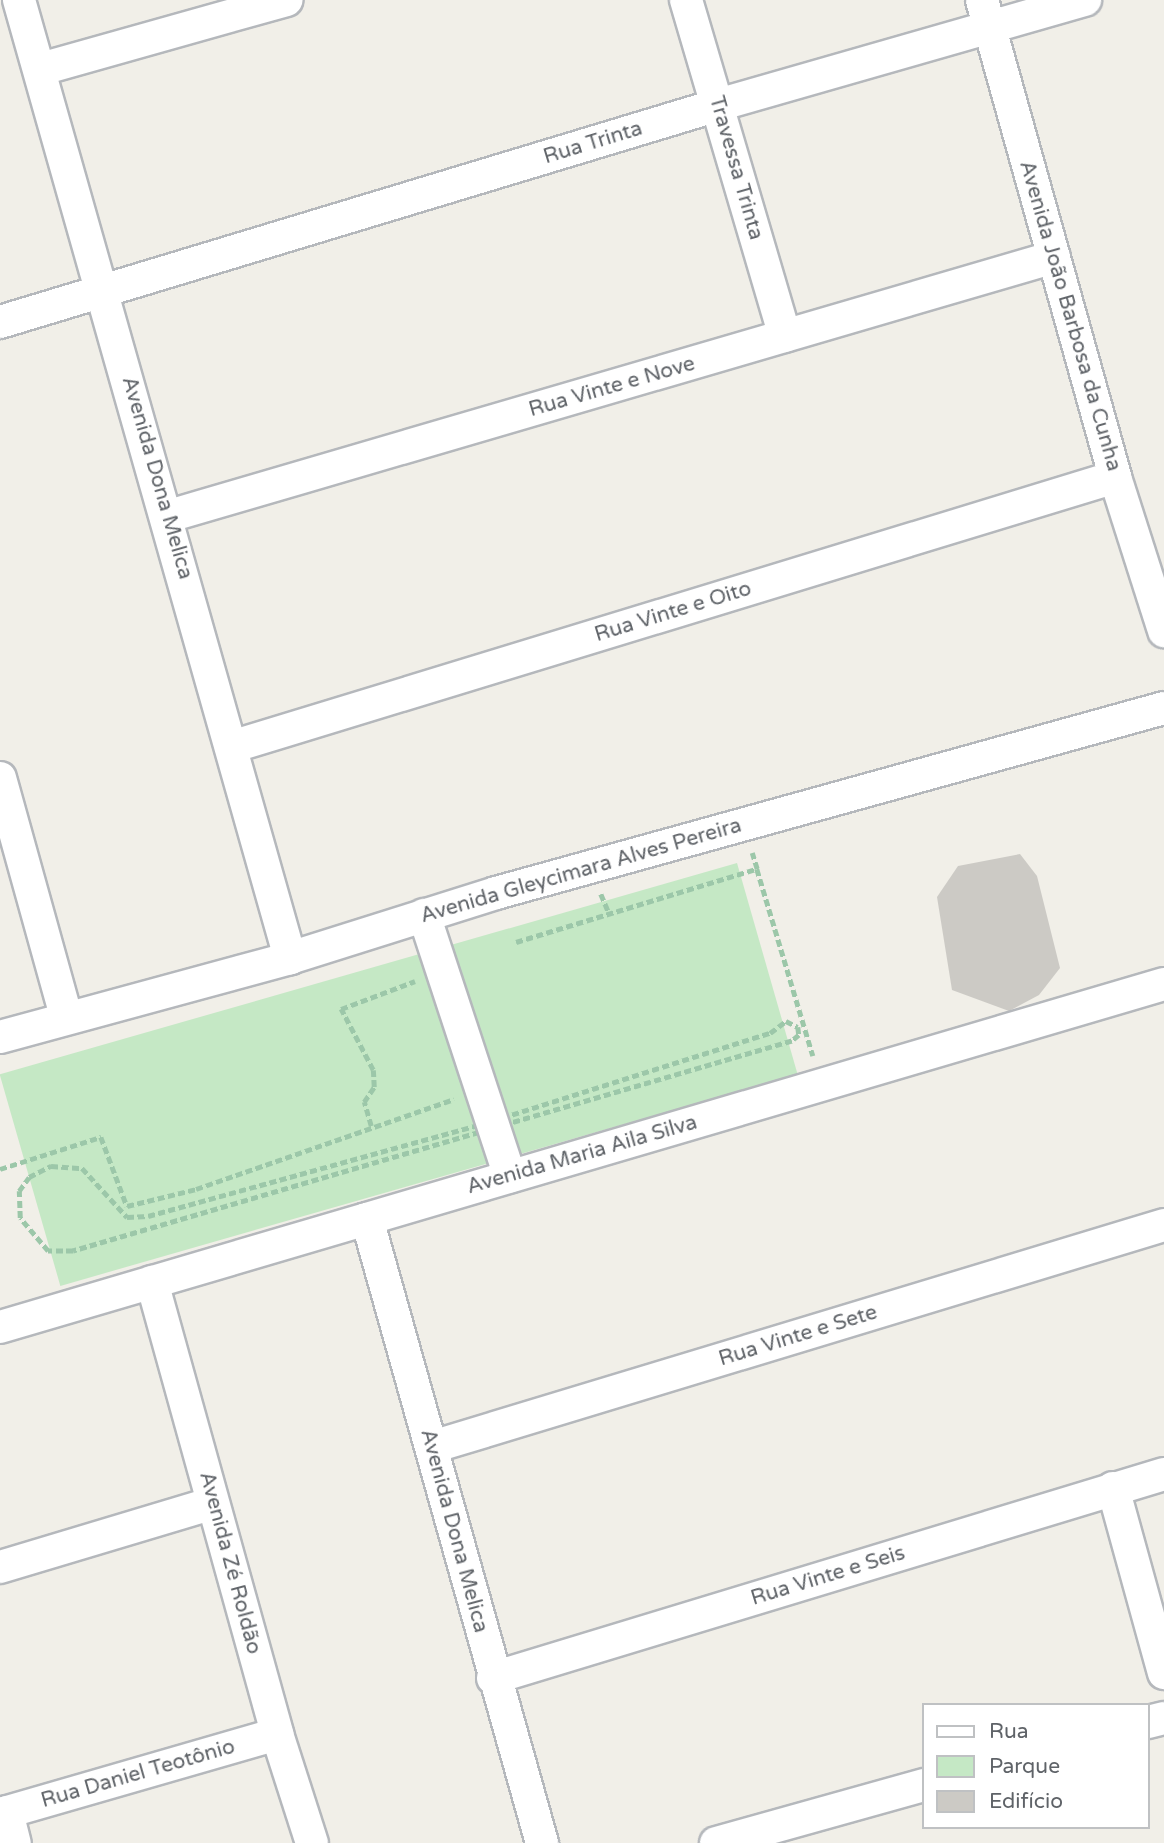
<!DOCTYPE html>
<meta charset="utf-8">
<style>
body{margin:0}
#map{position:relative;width:1164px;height:1843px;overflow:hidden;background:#f1efe8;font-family:"Varela Round",sans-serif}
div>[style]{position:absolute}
.green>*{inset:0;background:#c5e8c5;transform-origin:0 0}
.building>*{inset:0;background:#cccac5}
.path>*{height:4.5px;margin-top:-2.25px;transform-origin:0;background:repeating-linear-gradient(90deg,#9cc7a9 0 7px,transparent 0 10.5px)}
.roads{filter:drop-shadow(2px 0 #b5b8bc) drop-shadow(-2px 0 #b5b8bc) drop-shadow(0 2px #b5b8bc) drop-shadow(0 -2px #b5b8bc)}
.minor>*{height:32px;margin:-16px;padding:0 16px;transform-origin:16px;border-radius:16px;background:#fff}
span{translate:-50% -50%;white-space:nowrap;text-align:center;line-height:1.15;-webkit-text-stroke:6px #fff;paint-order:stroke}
.street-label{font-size:21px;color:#5f6368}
.legend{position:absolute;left:922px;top:1703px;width:228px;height:126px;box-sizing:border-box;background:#fff;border:2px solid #bfc1c3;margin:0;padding:9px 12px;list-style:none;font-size:21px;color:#5f6368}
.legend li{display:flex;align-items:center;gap:14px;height:35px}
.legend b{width:35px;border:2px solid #bfc1c3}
</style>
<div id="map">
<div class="green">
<div style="left:737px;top:863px;width:220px;height:767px;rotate:74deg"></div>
</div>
<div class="building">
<div style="clip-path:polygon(1020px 854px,1037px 876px,1060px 968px,1039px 995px,1009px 1011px,952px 990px,937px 897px,958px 866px)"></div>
</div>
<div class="path">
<div style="left:757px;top:869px;width:195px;rotate:73.3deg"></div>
<div style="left:601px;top:894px;width:21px;rotate:67deg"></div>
<div style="left:516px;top:942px;width:252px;rotate:-16.9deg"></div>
<div style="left:757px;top:869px;width:17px;rotate:-107deg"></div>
<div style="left:786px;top:1021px;width:13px;rotate:27deg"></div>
<div style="left:798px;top:1027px;width:8px;rotate:83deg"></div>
<div style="left:799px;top:1035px;width:9px;rotate:139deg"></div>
<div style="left:792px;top:1041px;width:749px;rotate:163.72deg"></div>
<div style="left:73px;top:1251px;width:25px;rotate:180deg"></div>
<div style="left:48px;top:1251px;width:43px;rotate:-130.3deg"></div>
<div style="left:20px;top:1218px;width:27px;rotate:-92deg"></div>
<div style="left:19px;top:1191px;width:17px;rotate:-54deg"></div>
<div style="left:29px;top:1177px;width:25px;rotate:-27deg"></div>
<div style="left:51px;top:1166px;width:31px;rotate:4deg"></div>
<div style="left:82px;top:1168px;width:67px;rotate:47.4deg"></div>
<div style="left:127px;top:1217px;width:21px;rotate:-3deg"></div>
<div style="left:148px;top:1216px;width:357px;rotate:-15.4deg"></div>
<div style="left:492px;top:1121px;width:292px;rotate:-17.6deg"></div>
<div style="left:770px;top:1033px;width:20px;rotate:-37deg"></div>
<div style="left:371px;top:1126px;width:25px;rotate:-106deg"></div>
<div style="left:364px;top:1102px;width:18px;rotate:-56deg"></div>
<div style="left:374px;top:1087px;width:17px;rotate:-93deg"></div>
<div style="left:373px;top:1070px;width:69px;rotate:-117.7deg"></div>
<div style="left:341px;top:1009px;width:79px;rotate:-20.7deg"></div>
<div style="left:0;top:1169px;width:106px;rotate:-17.6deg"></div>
<div style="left:101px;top:1137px;width:74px;rotate:69.4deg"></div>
<div style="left:127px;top:1206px;width:71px;rotate:-13.8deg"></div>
<div style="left:196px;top:1189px;width:273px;rotate:-19.2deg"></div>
</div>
<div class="roads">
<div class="minor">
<div style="left:19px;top:0;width:996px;rotate:74.2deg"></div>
<div style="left:686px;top:0;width:350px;rotate:73.6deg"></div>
<div style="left:982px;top:0;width:495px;rotate:74.4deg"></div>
<div style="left:1115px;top:477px;width:162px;rotate:72.3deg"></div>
<div style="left:41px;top:69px;width:255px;rotate:-15.7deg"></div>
<div style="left:0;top:322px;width:750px;rotate:-16.82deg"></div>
<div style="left:718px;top:105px;width:382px;rotate:-16deg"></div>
<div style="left:169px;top:516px;width:922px;rotate:-16.31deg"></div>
<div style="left:231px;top:747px;width:924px;rotate:-16.98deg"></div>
<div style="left:0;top:778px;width:247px;rotate:74.5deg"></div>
<div style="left:424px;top:915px;width:275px;rotate:71.8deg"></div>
<div style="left:0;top:1037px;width:301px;rotate:-15.2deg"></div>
<div style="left:290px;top:958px;width:216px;rotate:-17.5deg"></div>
<div style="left:496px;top:893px;width:693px;rotate:-15.48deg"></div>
<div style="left:367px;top:1219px;width:648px;rotate:74.33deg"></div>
<div style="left:152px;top:1282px;width:469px;rotate:74.5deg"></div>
<div style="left:277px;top:1734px;width:114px;rotate:72.2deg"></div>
<div style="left:0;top:1327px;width:1213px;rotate:-16.42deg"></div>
<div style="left:432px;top:1447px;width:765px;rotate:-16.87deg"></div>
<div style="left:1113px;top:1488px;width:192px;rotate:74.6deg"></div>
<div style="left:0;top:1567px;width:222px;rotate:-16.7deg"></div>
<div style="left:493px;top:1678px;width:701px;rotate:-16.91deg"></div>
<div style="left:1148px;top:1722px;width:16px;rotate:-14deg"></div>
<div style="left:7px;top:1812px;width:32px;rotate:76deg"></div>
<div style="left:0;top:1814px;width:288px;rotate:-16.1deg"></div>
<div style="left:716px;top:1843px;width:216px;rotate:-15.6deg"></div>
</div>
</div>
<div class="street-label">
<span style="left:593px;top:143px;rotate:-17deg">Rua Trinta</span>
<span style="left:736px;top:168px;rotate:74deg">Travessa Trinta</span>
<span style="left:1070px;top:316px;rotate:74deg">Avenida João Barbosa da Cunha</span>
<span style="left:612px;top:387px;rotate:-16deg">Rua Vinte e Nove</span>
<span style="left:157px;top:478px;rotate:74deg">Avenida Dona Melica</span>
<span style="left:673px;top:612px;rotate:-17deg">Rua Vinte e Oito</span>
<span style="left:581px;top:871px;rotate:-16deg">Avenida Gleycimara Alves Pereira</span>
<span style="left:582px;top:1155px;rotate:-16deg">Avenida Maria Aila Silva</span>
<span style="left:798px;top:1336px;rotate:-17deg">Rua Vinte e Sete</span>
<span style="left:454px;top:1531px;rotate:75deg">Avenida Dona Melica</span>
<span style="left:230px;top:1563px;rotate:75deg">Avenida Zé Roldão</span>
<span style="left:828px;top:1576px;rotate:-17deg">Rua Vinte e Seis</span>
<span style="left:138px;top:1774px;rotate:-16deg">Rua Daniel Teotônio</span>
</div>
<ul class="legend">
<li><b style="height:9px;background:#fff"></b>Rua</li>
<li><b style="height:19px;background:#c5e8c5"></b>Parque</li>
<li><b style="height:19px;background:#cccac5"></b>Edifício</li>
</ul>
</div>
